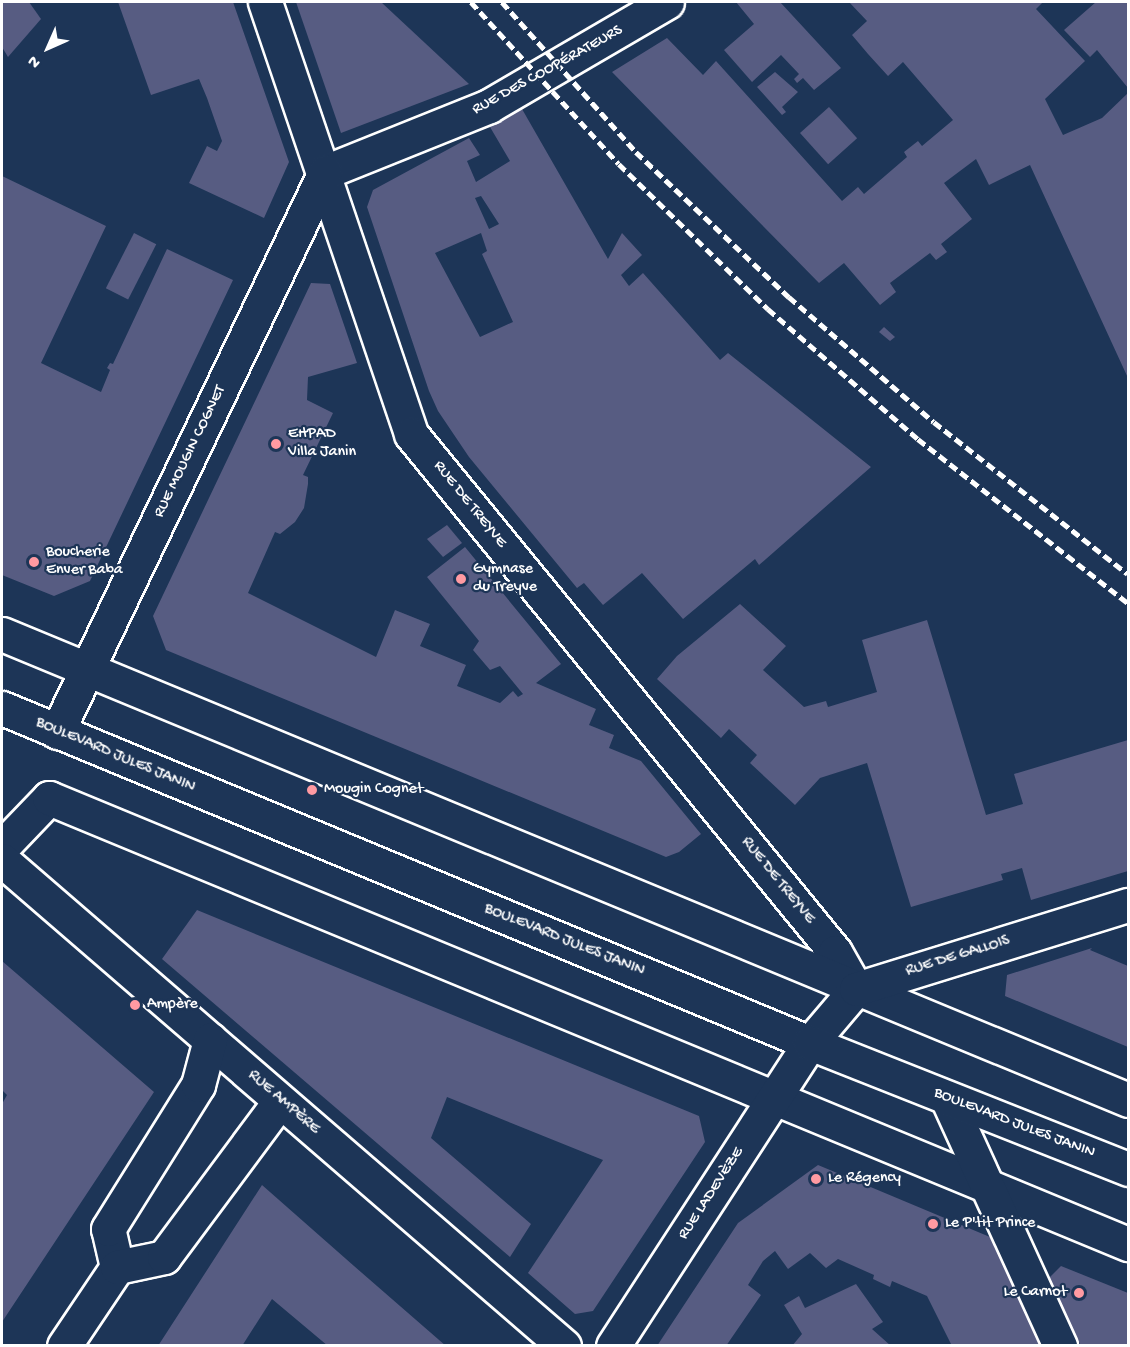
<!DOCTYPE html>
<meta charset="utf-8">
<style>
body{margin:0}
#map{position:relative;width:1130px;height:1347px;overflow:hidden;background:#1d3557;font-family:"Gochi Hand",sans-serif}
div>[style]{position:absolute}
.building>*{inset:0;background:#575c82;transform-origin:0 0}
.roads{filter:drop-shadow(2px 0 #fff) drop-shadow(-2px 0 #fff) drop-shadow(0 2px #fff) drop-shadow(0 -2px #fff)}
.minor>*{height:33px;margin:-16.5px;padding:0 16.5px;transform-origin:16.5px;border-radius:16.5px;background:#1d3557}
.major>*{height:33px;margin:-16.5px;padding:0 16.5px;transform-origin:16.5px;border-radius:16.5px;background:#1d3557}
.rail>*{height:4.5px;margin-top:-2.25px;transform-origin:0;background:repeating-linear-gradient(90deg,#fff 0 9px,transparent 0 13.5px)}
.dots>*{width:16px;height:16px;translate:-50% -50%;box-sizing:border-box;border:3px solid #1d3557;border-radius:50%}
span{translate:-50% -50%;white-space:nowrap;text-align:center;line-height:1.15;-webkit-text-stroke:4.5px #1d3557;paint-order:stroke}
.street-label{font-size:16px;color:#fff}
.poi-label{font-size:16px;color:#fff}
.left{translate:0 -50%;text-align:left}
.right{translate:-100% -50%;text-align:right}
.frame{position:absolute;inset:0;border:3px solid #fff;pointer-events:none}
.north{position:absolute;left:18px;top:18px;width:60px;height:60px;-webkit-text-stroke:4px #1d3557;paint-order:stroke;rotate:225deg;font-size:16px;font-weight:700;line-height:24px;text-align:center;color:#fff}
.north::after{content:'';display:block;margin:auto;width:21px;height:27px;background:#fff;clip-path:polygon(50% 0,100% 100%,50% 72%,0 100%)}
</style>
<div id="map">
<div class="building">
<div style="clip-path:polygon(2px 2px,29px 2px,41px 19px,8px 57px,2px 47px)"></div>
<div style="clip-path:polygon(118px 2px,233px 2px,289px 162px,264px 218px,189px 183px,207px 146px,217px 151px,222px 141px,207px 98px,199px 79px,151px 95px)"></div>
<div style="clip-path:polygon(296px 2px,381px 2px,469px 84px,341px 133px)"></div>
<div style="clip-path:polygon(736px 2px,780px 2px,841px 68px,814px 90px,803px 78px,797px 83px,794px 79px,799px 74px,781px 55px,752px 82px,724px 50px,754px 24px)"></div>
<div style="clip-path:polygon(849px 2px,1043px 2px,1036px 9px,1085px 61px,1045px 99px,1063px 135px,1102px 118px,1128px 93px,1128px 378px,1030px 165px,989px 185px,976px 159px,944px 183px,972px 219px,941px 244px,947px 252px,936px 260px,930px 253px,890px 283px,896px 292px,880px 305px,844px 263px,819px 283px,612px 72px,667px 38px,703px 75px,716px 61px,842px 201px,858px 187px,864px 194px,907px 157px,904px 152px,918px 141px,922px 146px,953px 120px,903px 62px,888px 76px,868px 54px,852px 35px,867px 21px)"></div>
<div style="clip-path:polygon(1096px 2px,1128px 2px,1128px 88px,1097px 50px,1090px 57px,1064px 30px)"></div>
<div style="clip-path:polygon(775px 72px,798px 92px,782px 107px,786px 112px,782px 115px,757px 87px)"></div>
<div style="left:829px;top:107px;width:42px;height:39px;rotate:48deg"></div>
<div style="clip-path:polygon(evenodd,522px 109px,608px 259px,622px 233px,642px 255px,621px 275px,629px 286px,643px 273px,720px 360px,728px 353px,871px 467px,759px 565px,755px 559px,683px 619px,642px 573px,603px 605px,584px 583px,577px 588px,469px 457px,438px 411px,429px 391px,367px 207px,373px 190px,469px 138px,480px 155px,467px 161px,476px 182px,510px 161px,490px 127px,522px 109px,481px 196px,499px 224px,489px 229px,475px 198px,481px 196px,522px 109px,481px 233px,487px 251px,482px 254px,513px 322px,480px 337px,435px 253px,481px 233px)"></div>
<div style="clip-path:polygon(2px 176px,106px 226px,41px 363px,101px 392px,110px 370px,107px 368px,110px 363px,113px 364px,167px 249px,233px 280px,90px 581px,54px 596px,2px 575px)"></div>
<div style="left:134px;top:233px;width:25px;height:62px;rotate:27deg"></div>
<div style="clip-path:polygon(311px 283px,330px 284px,357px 363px,308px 377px,307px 400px,333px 413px,303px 475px,308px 477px,308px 484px,304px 508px,295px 522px,280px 534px,275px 532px,248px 593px,376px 657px,395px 610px,430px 624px,420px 646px,466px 665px,457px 686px,500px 703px,513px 691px,518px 697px,523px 694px,500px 666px,490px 670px,473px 650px,479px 641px,427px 577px,465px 547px,561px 664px,536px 683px,596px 709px,589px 725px,614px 735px,609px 748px,641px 761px,701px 834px,679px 852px,666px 857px,166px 650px,153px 616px)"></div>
<div style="clip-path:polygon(884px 327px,895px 337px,890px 341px,879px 332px)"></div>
<div style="clip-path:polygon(447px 525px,462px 543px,443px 557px,427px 539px)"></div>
<div style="clip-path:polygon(740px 604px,786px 646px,763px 670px,804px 707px,826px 701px,828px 707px,877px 692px,862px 640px,927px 620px,986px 815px,1023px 804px,1014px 774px,1128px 740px,1128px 871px,1031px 900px,1022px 868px,1001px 874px,1003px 880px,911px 907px,867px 763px,820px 778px,795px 805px,750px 763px,757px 755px,729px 729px,721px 738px,657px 679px,677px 656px)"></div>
<div style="clip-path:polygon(197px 910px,699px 1116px,705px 1142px,593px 1311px,575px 1314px,528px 1273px,603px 1160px,447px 1097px,431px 1138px,531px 1224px,510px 1257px,162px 959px)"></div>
<div style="clip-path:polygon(1092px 948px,1090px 950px,1128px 966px,1128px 1047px,1005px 996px,1007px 975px)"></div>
<div style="clip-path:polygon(2px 961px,154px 1092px,2px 1322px,2px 1104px,7px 1095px,2px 1090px)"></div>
<div style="clip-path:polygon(818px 1165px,990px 1237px,1042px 1346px,952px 1346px,927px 1296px,892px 1281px,890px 1287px,873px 1279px,874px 1275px,838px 1259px,826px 1268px,810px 1253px,788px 1269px,775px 1251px,763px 1261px,748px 1285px,761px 1295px,726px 1346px,657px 1346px,738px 1223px)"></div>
<div style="clip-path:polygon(262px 1185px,354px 1266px,446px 1346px,328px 1346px,272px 1299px,242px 1346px,158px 1346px)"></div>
<div style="clip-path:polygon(1061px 1266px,1128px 1293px,1128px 1346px,1081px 1346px,1048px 1279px)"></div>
<div style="clip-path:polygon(856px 1284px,883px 1322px,872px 1329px,891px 1346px,792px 1346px,802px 1334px,784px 1305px,799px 1296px,805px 1308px)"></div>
</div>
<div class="roads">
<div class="minor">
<div style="left:265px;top:2px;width:456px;rotate:71.3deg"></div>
<div style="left:411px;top:434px;width:669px;rotate:50.7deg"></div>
<div style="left:835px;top:952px;width:43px;rotate:60.4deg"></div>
<div style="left:325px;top:172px;width:177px;rotate:-21.9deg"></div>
<div style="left:489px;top:106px;width:206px;rotate:-30.3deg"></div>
<div style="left:2px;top:634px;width:1219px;rotate:22.48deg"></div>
<div style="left:57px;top:732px;width:621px;rotate:-64.43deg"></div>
<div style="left:2px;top:847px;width:68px;rotate:-46.2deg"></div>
<div style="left:49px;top:798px;width:1168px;rotate:22.46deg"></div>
<div style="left:2px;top:860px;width:743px;rotate:40.85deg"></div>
<div style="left:947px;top:1098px;width:273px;rotate:65.5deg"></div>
<div style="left:117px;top:1267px;width:39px;rotate:-103deg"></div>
<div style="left:108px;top:1229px;width:170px;rotate:-58deg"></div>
<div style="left:198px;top:1085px;width:47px;rotate:-75.1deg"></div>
<div style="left:64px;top:1346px;width:95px;rotate:-56.1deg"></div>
<div style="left:117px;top:1267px;width:48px;rotate:-12deg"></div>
<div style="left:164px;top:1257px;width:194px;rotate:-53.4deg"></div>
<div style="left:613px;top:1346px;width:361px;rotate:-57deg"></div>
<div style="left:810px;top:1043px;width:71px;rotate:-49.6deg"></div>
<div style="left:856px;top:989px;width:285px;rotate:-17.2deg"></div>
</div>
<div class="major">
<div style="left:2px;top:708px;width:875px;rotate:22.52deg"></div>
<div style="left:810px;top:1043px;width:342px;rotate:21.6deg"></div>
</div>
</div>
<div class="rail">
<div style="left:471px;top:2px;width:219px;rotate:47.6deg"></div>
<div style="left:619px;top:164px;width:208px;rotate:44.2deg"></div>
<div style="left:768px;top:309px;width:198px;rotate:40.9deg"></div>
<div style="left:918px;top:439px;width:266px;rotate:38deg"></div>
<div style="left:502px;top:2px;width:201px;rotate:48.2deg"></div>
<div style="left:636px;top:152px;width:211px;rotate:43.5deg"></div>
<div style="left:789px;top:297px;width:191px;rotate:40.8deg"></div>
<div style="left:934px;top:422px;width:246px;rotate:38.1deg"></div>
</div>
<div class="dots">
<div style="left:276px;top:444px;background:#ff9aa2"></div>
<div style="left:34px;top:562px;background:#ff9aa2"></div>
<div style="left:461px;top:579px;background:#ff9aa2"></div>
<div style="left:312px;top:790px;background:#ff9aa2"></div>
<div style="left:135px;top:1005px;background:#ff9aa2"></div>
<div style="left:816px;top:1179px;background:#ff9aa2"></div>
<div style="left:933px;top:1224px;background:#ff9aa2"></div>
<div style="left:1079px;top:1293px;background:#ff9aa2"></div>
</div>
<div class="street-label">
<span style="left:548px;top:71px;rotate:-29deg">RUE DES COOPÉRATEURS</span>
<span style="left:191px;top:452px;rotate:-64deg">RUE MOUGIN COGNET</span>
<span style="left:469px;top:505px;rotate:51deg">RUE DE TREYVE</span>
<span style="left:115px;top:756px;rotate:23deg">BOULEVARD JULES JANIN</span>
<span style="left:777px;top:881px;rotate:51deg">RUE DE TREYVE</span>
<span style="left:564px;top:941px;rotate:22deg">BOULEVARD JULES JANIN</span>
<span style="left:958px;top:957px;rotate:-17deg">RUE DE GALLOIS</span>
<span style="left:283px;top:1103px;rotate:41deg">RUE AMPÈRE</span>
<span style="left:1014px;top:1124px;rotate:21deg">BOULEVARD JULES JANIN</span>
<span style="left:712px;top:1194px;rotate:-57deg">RUE LADEVÈZE</span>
</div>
<div class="poi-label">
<span class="left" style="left:288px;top:444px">EHPAD<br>Villa Janin</span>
<span class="left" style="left:46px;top:562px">Boucherie<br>Enver Baba</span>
<span class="left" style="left:473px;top:579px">Gymnase<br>du Treyve</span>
<span class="left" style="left:324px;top:790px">Mougin Cognet</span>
<span class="left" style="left:147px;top:1005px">Ampère</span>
<span class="left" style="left:828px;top:1179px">Le Régency</span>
<span class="left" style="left:945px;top:1224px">Le P'tit Prince</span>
<span class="right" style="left:1067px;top:1293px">Le Carnot</span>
</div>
<div class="frame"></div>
<div class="north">N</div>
</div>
